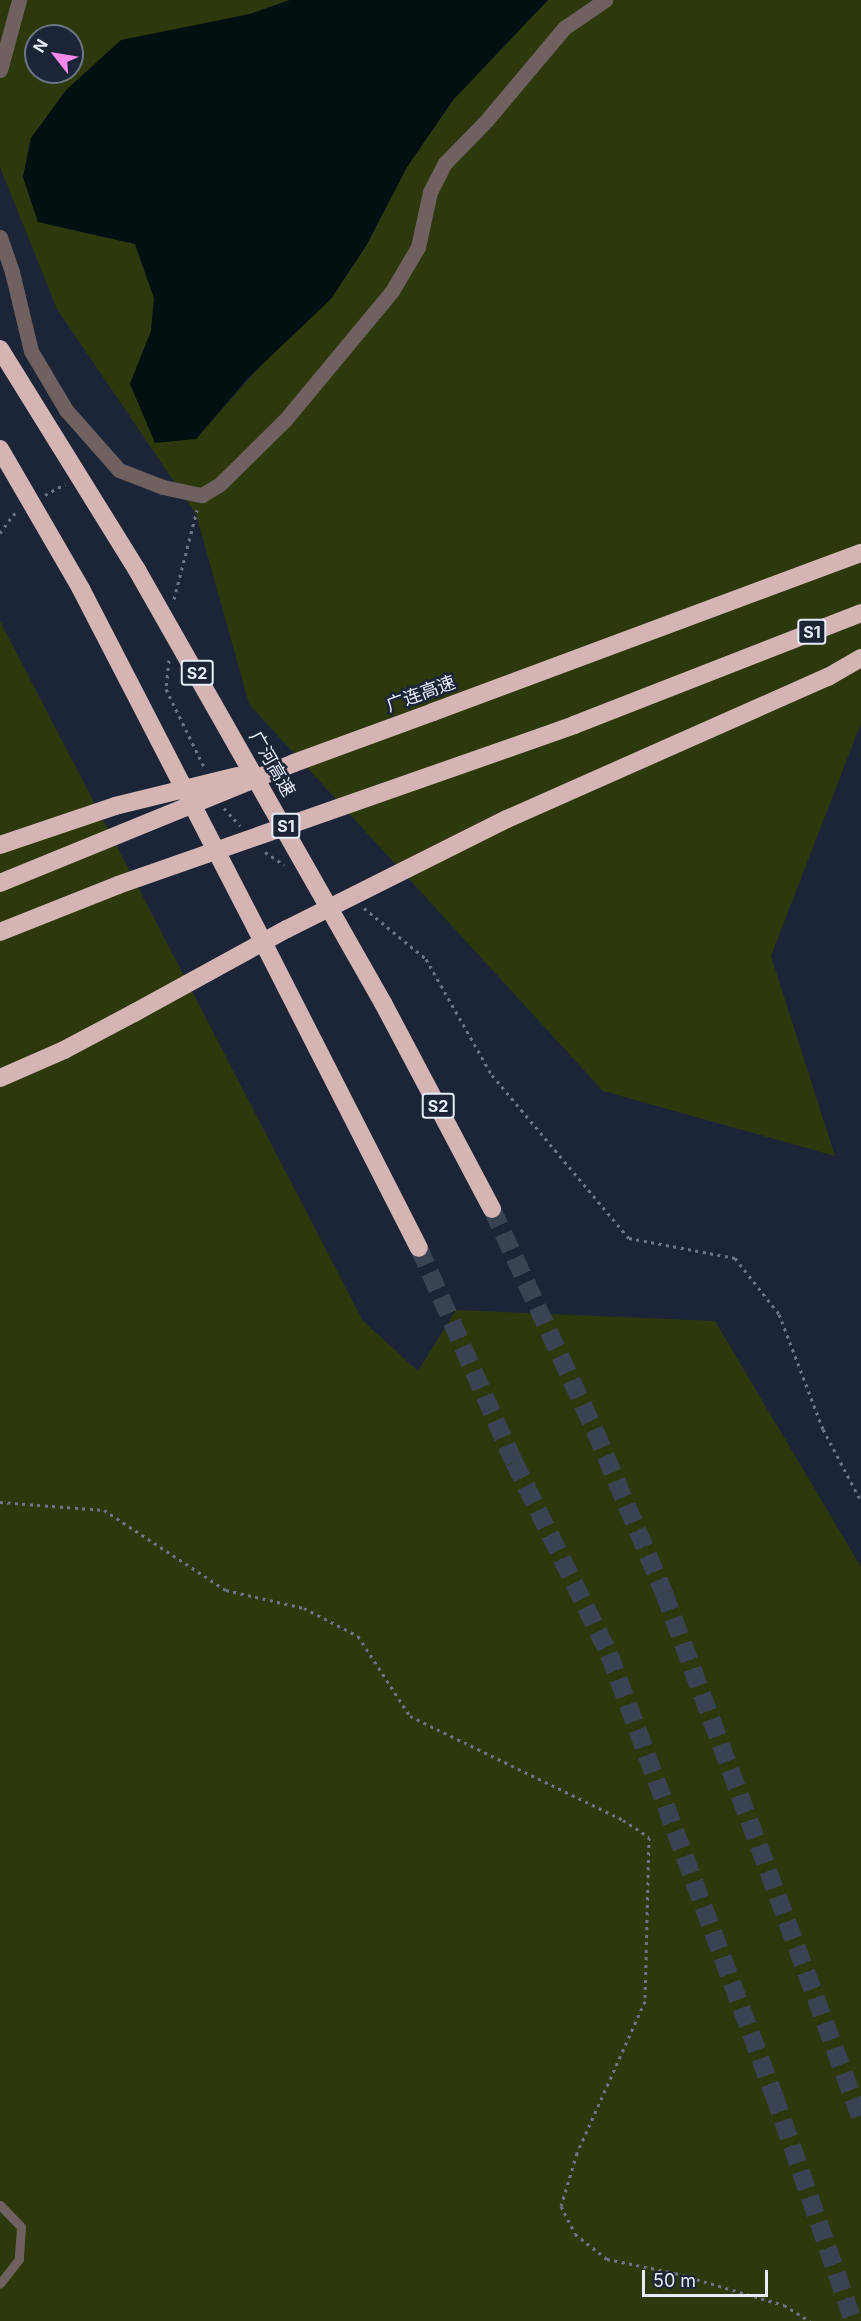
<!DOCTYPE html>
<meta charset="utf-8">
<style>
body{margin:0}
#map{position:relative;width:861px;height:2321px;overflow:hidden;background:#1b2537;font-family:Inter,"Noto Sans SC",sans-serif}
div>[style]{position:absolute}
.green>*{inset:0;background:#2d390d}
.water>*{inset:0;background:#021011}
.motorway-tunnel>*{height:18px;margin-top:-9px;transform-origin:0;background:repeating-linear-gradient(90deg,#394354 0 18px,transparent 0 27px)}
.path>*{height:3px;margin-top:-1.5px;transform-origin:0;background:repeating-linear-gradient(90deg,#6c7585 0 3px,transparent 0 7.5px)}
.service>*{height:9px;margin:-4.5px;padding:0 4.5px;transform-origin:4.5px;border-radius:4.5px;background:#6e6160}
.minor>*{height:15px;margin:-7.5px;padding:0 7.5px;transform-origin:7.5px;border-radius:7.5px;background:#6e6160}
.motorway>*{height:18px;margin:-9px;padding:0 9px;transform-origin:9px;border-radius:9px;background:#d5b5b3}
.motorway-bridge>*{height:18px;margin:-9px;padding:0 9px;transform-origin:9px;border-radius:9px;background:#d5b5b3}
span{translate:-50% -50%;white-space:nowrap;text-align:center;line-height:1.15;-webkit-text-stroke:5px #1b2537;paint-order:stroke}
.shield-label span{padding:2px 4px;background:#1b2537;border:2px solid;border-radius:4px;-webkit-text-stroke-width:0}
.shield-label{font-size:16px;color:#e6edf9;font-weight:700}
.street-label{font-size:18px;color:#e6edf9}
.north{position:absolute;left:24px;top:24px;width:60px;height:60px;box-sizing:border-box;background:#1b2537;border:2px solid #6c7585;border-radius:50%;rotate:301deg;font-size:16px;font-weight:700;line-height:24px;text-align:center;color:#e6edf9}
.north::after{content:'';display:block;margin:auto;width:21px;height:27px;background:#f788ec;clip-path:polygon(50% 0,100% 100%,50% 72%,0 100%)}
.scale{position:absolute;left:642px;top:2270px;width:126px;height:27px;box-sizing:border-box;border:3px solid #e6edf9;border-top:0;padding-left:8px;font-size:18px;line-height:21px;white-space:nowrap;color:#e6edf9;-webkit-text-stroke:4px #1b2537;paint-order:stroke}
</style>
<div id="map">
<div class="green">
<div style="clip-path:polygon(evenodd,0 0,290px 0,250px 14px,121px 41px,31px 138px,23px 177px,38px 222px,135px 244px,154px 298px,151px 331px,130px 384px,196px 439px,366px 246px,407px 167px,453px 100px,548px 0,861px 0,861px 723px,771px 956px,835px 1156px,603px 1091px,249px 704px,196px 514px,57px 309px,0 167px,0 0,36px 36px,72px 36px,72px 72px,36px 72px,36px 36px)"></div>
<div style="clip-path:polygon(0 621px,363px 1321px,418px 1371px,456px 1310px,715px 1321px,861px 1567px,861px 2321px,0 2321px)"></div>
</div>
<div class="water">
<div style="clip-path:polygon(290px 0,548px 0,453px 100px,407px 167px,366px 246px,331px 299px,248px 378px,196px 439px,155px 443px,130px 384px,151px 331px,154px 298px,135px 244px,38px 222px,23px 177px,31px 138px,66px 90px,121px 40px,250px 14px)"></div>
</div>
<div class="motorway-tunnel">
<div style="left:492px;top:1209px;width:245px;rotate:65.1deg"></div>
<div style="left:595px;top:1431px;width:176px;rotate:66.9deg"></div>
<div style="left:664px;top:1593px;width:562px;rotate:69.47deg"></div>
<div style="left:419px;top:1248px;width:234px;rotate:66.1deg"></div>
<div style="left:514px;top:1462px;width:214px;rotate:63.7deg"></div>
<div style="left:609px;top:1654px;width:471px;rotate:69.5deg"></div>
<div style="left:774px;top:2095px;width:239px;rotate:70.7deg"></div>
</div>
<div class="path">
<div style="left:45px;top:495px;width:23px;rotate:-29deg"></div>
<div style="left:0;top:533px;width:22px;rotate:-54deg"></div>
<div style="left:13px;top:515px;width:7px;rotate:-34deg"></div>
<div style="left:174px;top:599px;width:92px;rotate:-75.5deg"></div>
<div style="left:169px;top:660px;width:29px;rotate:96deg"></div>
<div style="left:166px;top:689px;width:87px;rotate:64deg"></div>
<div style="left:224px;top:808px;width:24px;rotate:48deg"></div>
<div style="left:265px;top:852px;width:23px;rotate:34deg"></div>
<div style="left:364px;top:908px;width:80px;rotate:39.4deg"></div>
<div style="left:426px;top:959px;width:133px;rotate:60.4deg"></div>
<div style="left:492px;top:1075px;width:213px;rotate:50deg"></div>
<div style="left:629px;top:1238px;width:108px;rotate:10.7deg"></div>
<div style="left:735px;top:1258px;width:71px;rotate:51.8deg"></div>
<div style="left:779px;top:1314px;width:123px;rotate:69.1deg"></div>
<div style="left:823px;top:1429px;width:81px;rotate:62.2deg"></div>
<div style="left:0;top:1502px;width:104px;rotate:4.4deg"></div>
<div style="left:104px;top:1510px;width:146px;rotate:33.3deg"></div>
<div style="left:226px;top:1590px;width:80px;rotate:13deg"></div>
<div style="left:304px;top:1608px;width:61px;rotate:27.4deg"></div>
<div style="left:358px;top:1636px;width:95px;rotate:57deg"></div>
<div style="left:410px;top:1716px;width:237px;rotate:26deg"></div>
<div style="left:623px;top:1820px;width:31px;rotate:33deg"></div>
<div style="left:649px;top:1837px;width:164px;rotate:91.4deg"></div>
<div style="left:645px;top:2001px;width:167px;rotate:114.1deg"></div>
<div style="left:577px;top:2153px;width:55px;rotate:106.8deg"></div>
<div style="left:561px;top:2206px;width:31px;rotate:63deg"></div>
<div style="left:575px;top:2234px;width:41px;rotate:38deg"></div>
<div style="left:607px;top:2259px;width:69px;rotate:11.6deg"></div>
<div style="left:675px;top:2273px;width:114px;rotate:16.4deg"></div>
<div style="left:784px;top:2305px;width:31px;rotate:32deg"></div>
</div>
<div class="service">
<div style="left:0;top:2205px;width:30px;rotate:46deg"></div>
<div style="left:21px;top:2227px;width:32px;rotate:94deg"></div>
<div style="left:19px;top:2259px;width:31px;rotate:128deg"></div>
</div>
<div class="minor">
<div style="left:0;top:70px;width:73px;rotate:-74.8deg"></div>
<div style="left:0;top:237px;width:37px;rotate:71deg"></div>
<div style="left:12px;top:272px;width:81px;rotate:76.5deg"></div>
<div style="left:31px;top:351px;width:69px;rotate:59.3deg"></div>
<div style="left:66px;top:410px;width:80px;rotate:48.5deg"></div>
<div style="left:119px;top:470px;width:47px;rotate:21.1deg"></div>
<div style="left:163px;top:487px;width:40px;rotate:12deg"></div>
<div style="left:202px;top:495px;width:21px;rotate:-31deg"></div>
<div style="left:220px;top:484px;width:91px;rotate:-44.6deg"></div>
<div style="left:285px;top:420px;width:168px;rotate:-50.3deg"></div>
<div style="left:392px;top:291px;width:51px;rotate:-59.4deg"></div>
<div style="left:418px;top:247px;width:56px;rotate:-77.7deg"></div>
<div style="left:430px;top:192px;width:33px;rotate:-63deg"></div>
<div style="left:445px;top:163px;width:59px;rotate:-45.7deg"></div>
<div style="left:486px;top:121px;width:121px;rotate:-50deg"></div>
<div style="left:564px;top:28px;width:50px;rotate:-34.3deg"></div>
</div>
<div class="motorway">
<div style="left:433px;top:712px;width:457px;rotate:-20.4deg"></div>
<div style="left:574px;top:725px;width:308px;rotate:-21.3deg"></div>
<div style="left:507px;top:819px;width:351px;rotate:-23.9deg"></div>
<div style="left:828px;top:677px;width:38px;rotate:-30deg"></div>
<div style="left:263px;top:942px;width:343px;rotate:63deg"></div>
<div style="left:383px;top:1003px;width:233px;rotate:62.1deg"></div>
<div style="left:0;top:1078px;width:70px;rotate:-23.6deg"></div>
<div style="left:64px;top:1050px;width:79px;rotate:-27.9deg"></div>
</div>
<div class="motorway-bridge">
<div style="left:0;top:349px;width:260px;rotate:58.2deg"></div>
<div style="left:137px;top:570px;width:498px;rotate:60.4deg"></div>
<div style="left:0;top:449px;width:162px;rotate:59.9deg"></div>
<div style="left:81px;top:589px;width:397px;rotate:62.7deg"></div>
<div style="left:0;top:845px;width:121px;rotate:-18.7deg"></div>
<div style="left:115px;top:806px;width:126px;rotate:-13.8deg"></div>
<div style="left:0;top:883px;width:318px;rotate:-22.2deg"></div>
<div style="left:294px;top:763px;width:148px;rotate:-20.1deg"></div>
<div style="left:0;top:932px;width:127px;rotate:-21.7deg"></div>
<div style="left:118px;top:885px;width:483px;rotate:-19.3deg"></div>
<div style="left:134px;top:1013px;width:175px;rotate:-28.8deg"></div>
<div style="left:287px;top:929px;width:246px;rotate:-26.6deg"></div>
</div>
<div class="shield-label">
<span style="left:812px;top:632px">S1</span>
<span style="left:197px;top:673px">S2</span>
<span style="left:286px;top:826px">S1</span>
<span style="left:438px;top:1106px">S2</span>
</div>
<div class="street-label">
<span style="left:421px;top:694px;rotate:-20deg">广连高速</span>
<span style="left:272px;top:764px;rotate:60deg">广河高速</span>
</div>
<div class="north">N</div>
<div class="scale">50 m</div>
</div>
